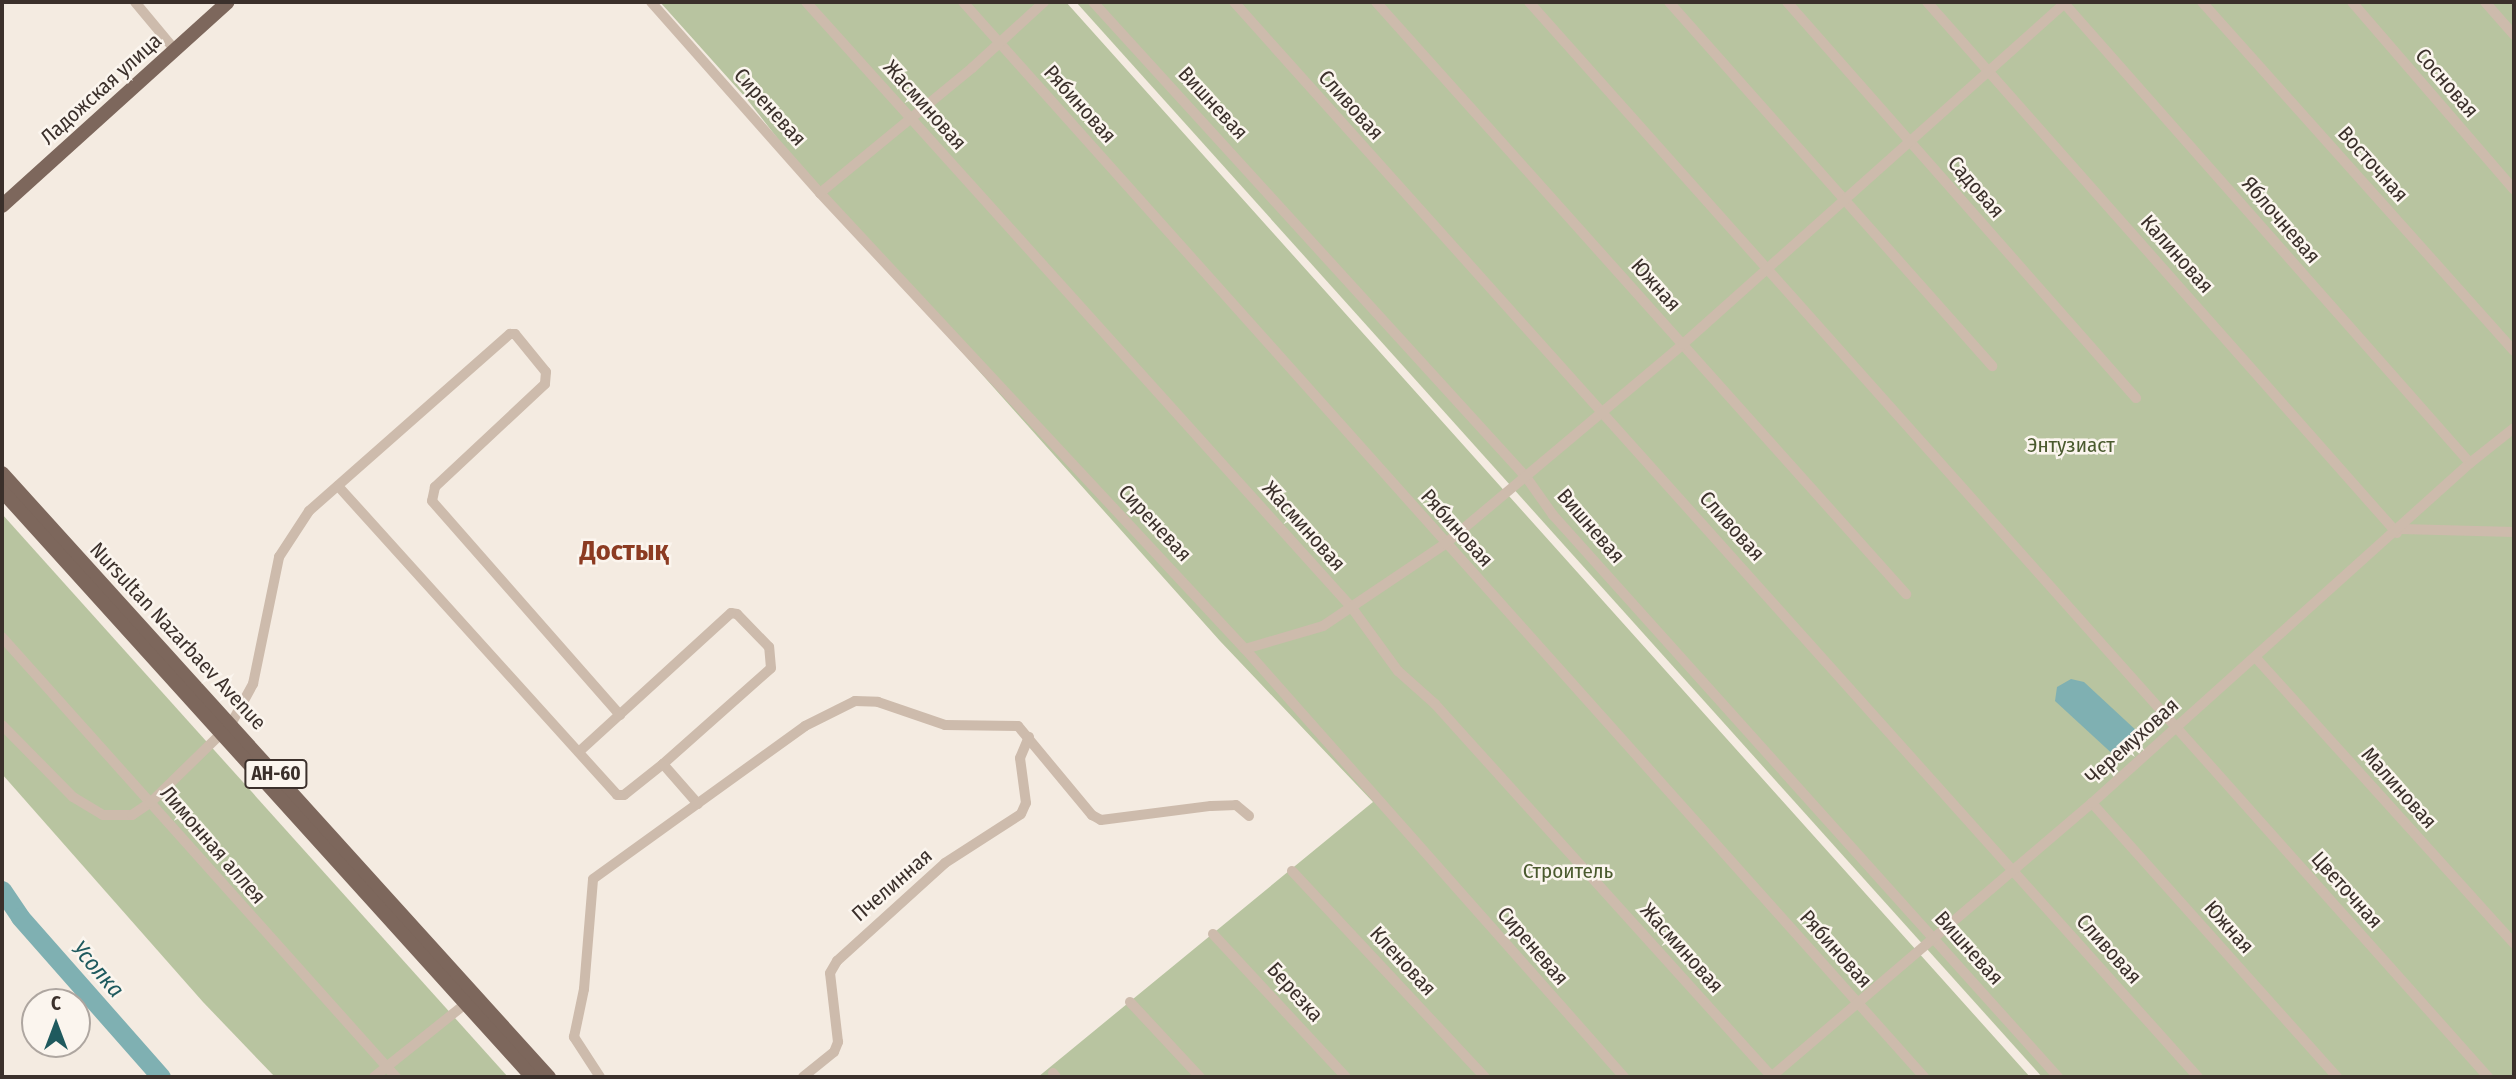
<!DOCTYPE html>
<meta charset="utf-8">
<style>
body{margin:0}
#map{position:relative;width:2516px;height:1079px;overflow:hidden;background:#f4ebe1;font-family:"Fira Sans Condensed",sans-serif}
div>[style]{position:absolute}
.green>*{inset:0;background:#b8c4a0}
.water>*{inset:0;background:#7fb0b2}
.river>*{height:19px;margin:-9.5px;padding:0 9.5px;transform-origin:9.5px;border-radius:9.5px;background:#7fb0b2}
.minor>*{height:10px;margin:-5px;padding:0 5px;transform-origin:5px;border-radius:5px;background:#cdbbac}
.major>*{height:14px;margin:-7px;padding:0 7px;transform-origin:7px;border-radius:7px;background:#7d675c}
span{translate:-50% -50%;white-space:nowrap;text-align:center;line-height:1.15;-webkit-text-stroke:5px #fbf5ee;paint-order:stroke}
.shield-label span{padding:2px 5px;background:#fbf5ee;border:2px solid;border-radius:5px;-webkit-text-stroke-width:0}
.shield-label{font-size:19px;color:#3b302b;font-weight:700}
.street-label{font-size:21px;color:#3b302b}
.park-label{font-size:21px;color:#4a5a2e}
.water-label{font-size:23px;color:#1f5a5e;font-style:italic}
.district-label{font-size:28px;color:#8c3b22;font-weight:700}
.frame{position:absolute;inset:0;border:4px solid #3b302b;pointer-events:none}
.north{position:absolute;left:21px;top:988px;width:70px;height:70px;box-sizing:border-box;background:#fbf5ee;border:2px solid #aea6a0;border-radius:50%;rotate:0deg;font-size:19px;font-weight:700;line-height:28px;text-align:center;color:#3b302b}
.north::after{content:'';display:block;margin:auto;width:24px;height:32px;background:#1f5a5e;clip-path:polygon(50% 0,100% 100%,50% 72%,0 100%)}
</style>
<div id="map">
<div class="green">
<div style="clip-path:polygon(660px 2px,1066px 2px,2030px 1077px,1038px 1077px,1373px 802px,1220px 641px,820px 193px,746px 98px)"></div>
<div style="clip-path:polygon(1076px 2px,2514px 2px,2514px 1077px,2042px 1077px)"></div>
<div style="clip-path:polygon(2px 514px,508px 1077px,275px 1077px,203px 1002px,2px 774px)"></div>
</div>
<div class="water">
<div style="clip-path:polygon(2071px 679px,2084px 682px,2139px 733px,2143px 742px,2135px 750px,2118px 759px,2055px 701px,2057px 687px)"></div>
</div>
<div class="river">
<div style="left:2px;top:890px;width:32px;rotate:56deg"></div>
<div style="left:20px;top:917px;width:213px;rotate:48.6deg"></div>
</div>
<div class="minor">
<div style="left:135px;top:2px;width:62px;rotate:50.2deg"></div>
<div style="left:651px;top:2px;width:255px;rotate:48.5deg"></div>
<div style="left:820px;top:193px;width:623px;rotate:47.02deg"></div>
<div style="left:1245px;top:649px;width:572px;rotate:48.47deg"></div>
<div style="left:806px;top:2px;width:816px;rotate:47.98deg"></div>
<div style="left:1352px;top:608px;width:78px;rotate:53.9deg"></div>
<div style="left:1398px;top:671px;width:50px;rotate:41.7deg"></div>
<div style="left:1435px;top:704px;width:503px;rotate:47.9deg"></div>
<div style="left:963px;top:2px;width:1442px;rotate:48.2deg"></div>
<div style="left:1093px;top:2px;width:643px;rotate:47.65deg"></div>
<div style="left:1526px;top:477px;width:47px;rotate:54.6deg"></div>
<div style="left:1553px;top:515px;width:756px;rotate:48.06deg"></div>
<div style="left:1234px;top:2px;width:1444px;rotate:48.12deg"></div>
<div style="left:1376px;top:2px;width:795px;rotate:48.16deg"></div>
<div style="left:1529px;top:2px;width:1441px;rotate:48.26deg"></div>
<div style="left:1669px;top:2px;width:487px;rotate:48.4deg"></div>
<div style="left:1787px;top:2px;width:528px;rotate:48.61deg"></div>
<div style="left:1927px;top:2px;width:709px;rotate:48.49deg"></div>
<div style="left:2063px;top:2px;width:615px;rotate:48.56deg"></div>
<div style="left:2202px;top:2px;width:468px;rotate:48.2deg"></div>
<div style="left:2352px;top:2px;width:248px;rotate:49.2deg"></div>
<div style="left:2485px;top:2px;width:44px;rotate:48.7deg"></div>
<div style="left:820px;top:193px;width:197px;rotate:-39.4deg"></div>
<div style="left:972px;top:68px;width:98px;rotate:-42.5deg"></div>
<div style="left:338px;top:486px;width:416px;rotate:47.9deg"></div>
<div style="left:617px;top:795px;width:7px"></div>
<div style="left:624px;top:795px;width:50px;rotate:-38.5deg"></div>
<div style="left:663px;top:764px;width:144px;rotate:-41.6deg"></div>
<div style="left:771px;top:668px;width:21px;rotate:-95deg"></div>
<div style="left:769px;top:647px;width:46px;rotate:-134.1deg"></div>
<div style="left:737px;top:614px;width:6px;rotate:-171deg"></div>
<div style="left:731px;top:613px;width:206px;rotate:137.6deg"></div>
<div style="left:2401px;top:529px;width:113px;rotate:1.5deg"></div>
<div style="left:2px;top:637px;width:591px;rotate:48.16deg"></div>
<div style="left:1245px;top:649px;width:81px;rotate:-16.4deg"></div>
<div style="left:1323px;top:626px;width:147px;rotate:-33.9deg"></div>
<div style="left:1445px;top:544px;width:311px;rotate:-40deg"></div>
<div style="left:1683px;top:344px;width:513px;rotate:-41.76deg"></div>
<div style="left:2256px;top:658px;width:385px;rotate:47.9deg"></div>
<div style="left:2px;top:725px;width:101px;rotate:45.4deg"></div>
<div style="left:73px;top:797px;width:35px;rotate:31deg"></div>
<div style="left:103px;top:815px;width:29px"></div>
<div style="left:132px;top:815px;width:22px;rotate:-34deg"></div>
<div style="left:150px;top:803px;width:113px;rotate:-44.3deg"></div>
<div style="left:231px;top:724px;width:46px;rotate:-61.2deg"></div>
<div style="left:253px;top:684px;width:130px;rotate:-78.4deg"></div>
<div style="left:279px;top:557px;width:55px;rotate:-56.9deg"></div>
<div style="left:309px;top:511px;width:268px;rotate:-41.4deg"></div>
<div style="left:510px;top:334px;width:5px"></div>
<div style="left:515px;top:334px;width:49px;rotate:50.8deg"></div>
<div style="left:546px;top:372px;width:12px;rotate:95deg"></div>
<div style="left:545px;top:384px;width:151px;rotate:136.9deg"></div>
<div style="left:435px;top:487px;width:14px;rotate:102deg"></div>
<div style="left:432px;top:501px;width:285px;rotate:48.7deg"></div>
<div style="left:663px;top:764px;width:53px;rotate:48.8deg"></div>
<div style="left:2092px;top:803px;width:368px;rotate:48.2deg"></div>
<div style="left:1292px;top:871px;width:282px;rotate:46.9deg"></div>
<div style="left:1213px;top:934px;width:195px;rotate:47.1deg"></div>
<div style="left:1130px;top:1002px;width:103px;rotate:47deg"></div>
<div style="left:1053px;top:1073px;width:5px;rotate:53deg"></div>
<div style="left:374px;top:1077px;width:117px;rotate:-38.7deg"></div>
<div style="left:600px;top:1077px;width:48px;rotate:-123deg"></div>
<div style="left:574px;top:1037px;width:49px;rotate:-78.2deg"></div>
<div style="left:584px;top:989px;width:110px;rotate:-85.3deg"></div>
<div style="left:593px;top:879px;width:261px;rotate:-35.8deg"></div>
<div style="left:805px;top:726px;width:56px;rotate:-26.6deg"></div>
<div style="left:855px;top:701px;width:23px;rotate:2deg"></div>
<div style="left:878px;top:702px;width:71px;rotate:18.9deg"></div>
<div style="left:945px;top:725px;width:73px;rotate:0.8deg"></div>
<div style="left:1018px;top:726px;width:116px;rotate:50.3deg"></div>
<div style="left:1092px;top:815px;width:10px;rotate:29deg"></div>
<div style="left:1101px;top:820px;width:111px;rotate:-7.3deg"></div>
<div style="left:1211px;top:806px;width:25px;rotate:-2deg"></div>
<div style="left:1236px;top:805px;width:17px;rotate:40deg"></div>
<div style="left:803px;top:1077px;width:40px;rotate:-39deg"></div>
<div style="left:834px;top:1052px;width:11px;rotate:-68deg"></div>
<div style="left:838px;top:1042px;width:69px;rotate:-96.6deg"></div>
<div style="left:830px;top:973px;width:14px;rotate:-60deg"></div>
<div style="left:837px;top:961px;width:146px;rotate:-42.2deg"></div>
<div style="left:945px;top:863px;width:90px;rotate:-32.8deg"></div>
<div style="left:1021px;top:814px;width:12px;rotate:-66deg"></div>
<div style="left:1026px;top:803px;width:45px;rotate:-97.6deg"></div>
<div style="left:1020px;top:758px;width:23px;rotate:-67deg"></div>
<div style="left:1771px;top:1077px;width:422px;rotate:-40.5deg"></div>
<div style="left:2092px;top:803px;width:508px;rotate:-41.97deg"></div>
<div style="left:2470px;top:463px;width:56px;rotate:-38.5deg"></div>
</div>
<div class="major">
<div style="left:2px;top:206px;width:304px;rotate:-42.1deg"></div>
<div style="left:2px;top:473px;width:815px;rotate:47.84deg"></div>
<div style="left:2px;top:491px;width:790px;rotate:47.87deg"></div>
</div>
<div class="shield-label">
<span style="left:276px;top:774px">АН-60</span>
</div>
<div class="street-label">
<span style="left:2447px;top:83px;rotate:49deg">Сосновая</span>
<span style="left:101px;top:89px;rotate:-42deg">Ладожская улица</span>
<span style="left:1213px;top:103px;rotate:47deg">Вишневая</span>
<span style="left:1080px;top:104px;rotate:48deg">Рябиновая</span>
<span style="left:925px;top:105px;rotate:48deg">Жасминовая</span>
<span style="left:1351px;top:105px;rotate:48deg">Сливовая</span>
<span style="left:770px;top:107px;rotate:48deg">Сиреневая</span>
<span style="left:2373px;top:164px;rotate:48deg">Восточная</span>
<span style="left:1976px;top:187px;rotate:49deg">Садовая</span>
<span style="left:2281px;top:220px;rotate:49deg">Яблочневая</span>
<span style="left:2177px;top:254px;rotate:48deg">Калиновая</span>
<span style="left:1656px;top:285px;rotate:48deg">Южная</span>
<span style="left:1155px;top:523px;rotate:47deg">Сиреневая</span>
<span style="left:1304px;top:526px;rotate:48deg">Жасминовая</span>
<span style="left:1591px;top:526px;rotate:49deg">Вишневая</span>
<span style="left:1732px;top:526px;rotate:48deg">Сливовая</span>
<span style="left:1457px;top:528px;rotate:48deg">Рябиновая</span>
<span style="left:178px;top:636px;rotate:47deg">Nursultan Nazarbaev Avenue</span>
<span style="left:2132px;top:741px;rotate:-42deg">Черемуховая</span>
<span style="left:2399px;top:788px;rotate:48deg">Малиновая</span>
<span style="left:213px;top:845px;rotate:49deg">Лимонная аллея</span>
<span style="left:892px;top:885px;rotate:-41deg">Пчелинная</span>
<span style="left:2347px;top:890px;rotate:48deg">Цветочная</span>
<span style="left:2229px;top:927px;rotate:48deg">Южная</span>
<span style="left:1533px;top:946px;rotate:49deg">Сиреневая</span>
<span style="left:1682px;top:948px;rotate:48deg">Жасминовая</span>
<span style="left:1969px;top:948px;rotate:48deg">Вишневая</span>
<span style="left:1836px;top:949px;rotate:48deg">Рябиновая</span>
<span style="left:2109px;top:949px;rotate:48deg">Сливовая</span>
<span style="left:1403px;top:961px;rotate:47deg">Кленовая</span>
<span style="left:1295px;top:992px;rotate:48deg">Березка</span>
</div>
<div class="park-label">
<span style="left:2071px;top:445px">Энтузиаст</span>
<span style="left:1568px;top:871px">Строитель</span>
</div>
<div class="water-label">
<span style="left:98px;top:969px;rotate:49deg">Усолка</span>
</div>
<div class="district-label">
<span style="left:624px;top:551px">Достық</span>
</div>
<div class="frame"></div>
<div class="north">С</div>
</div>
